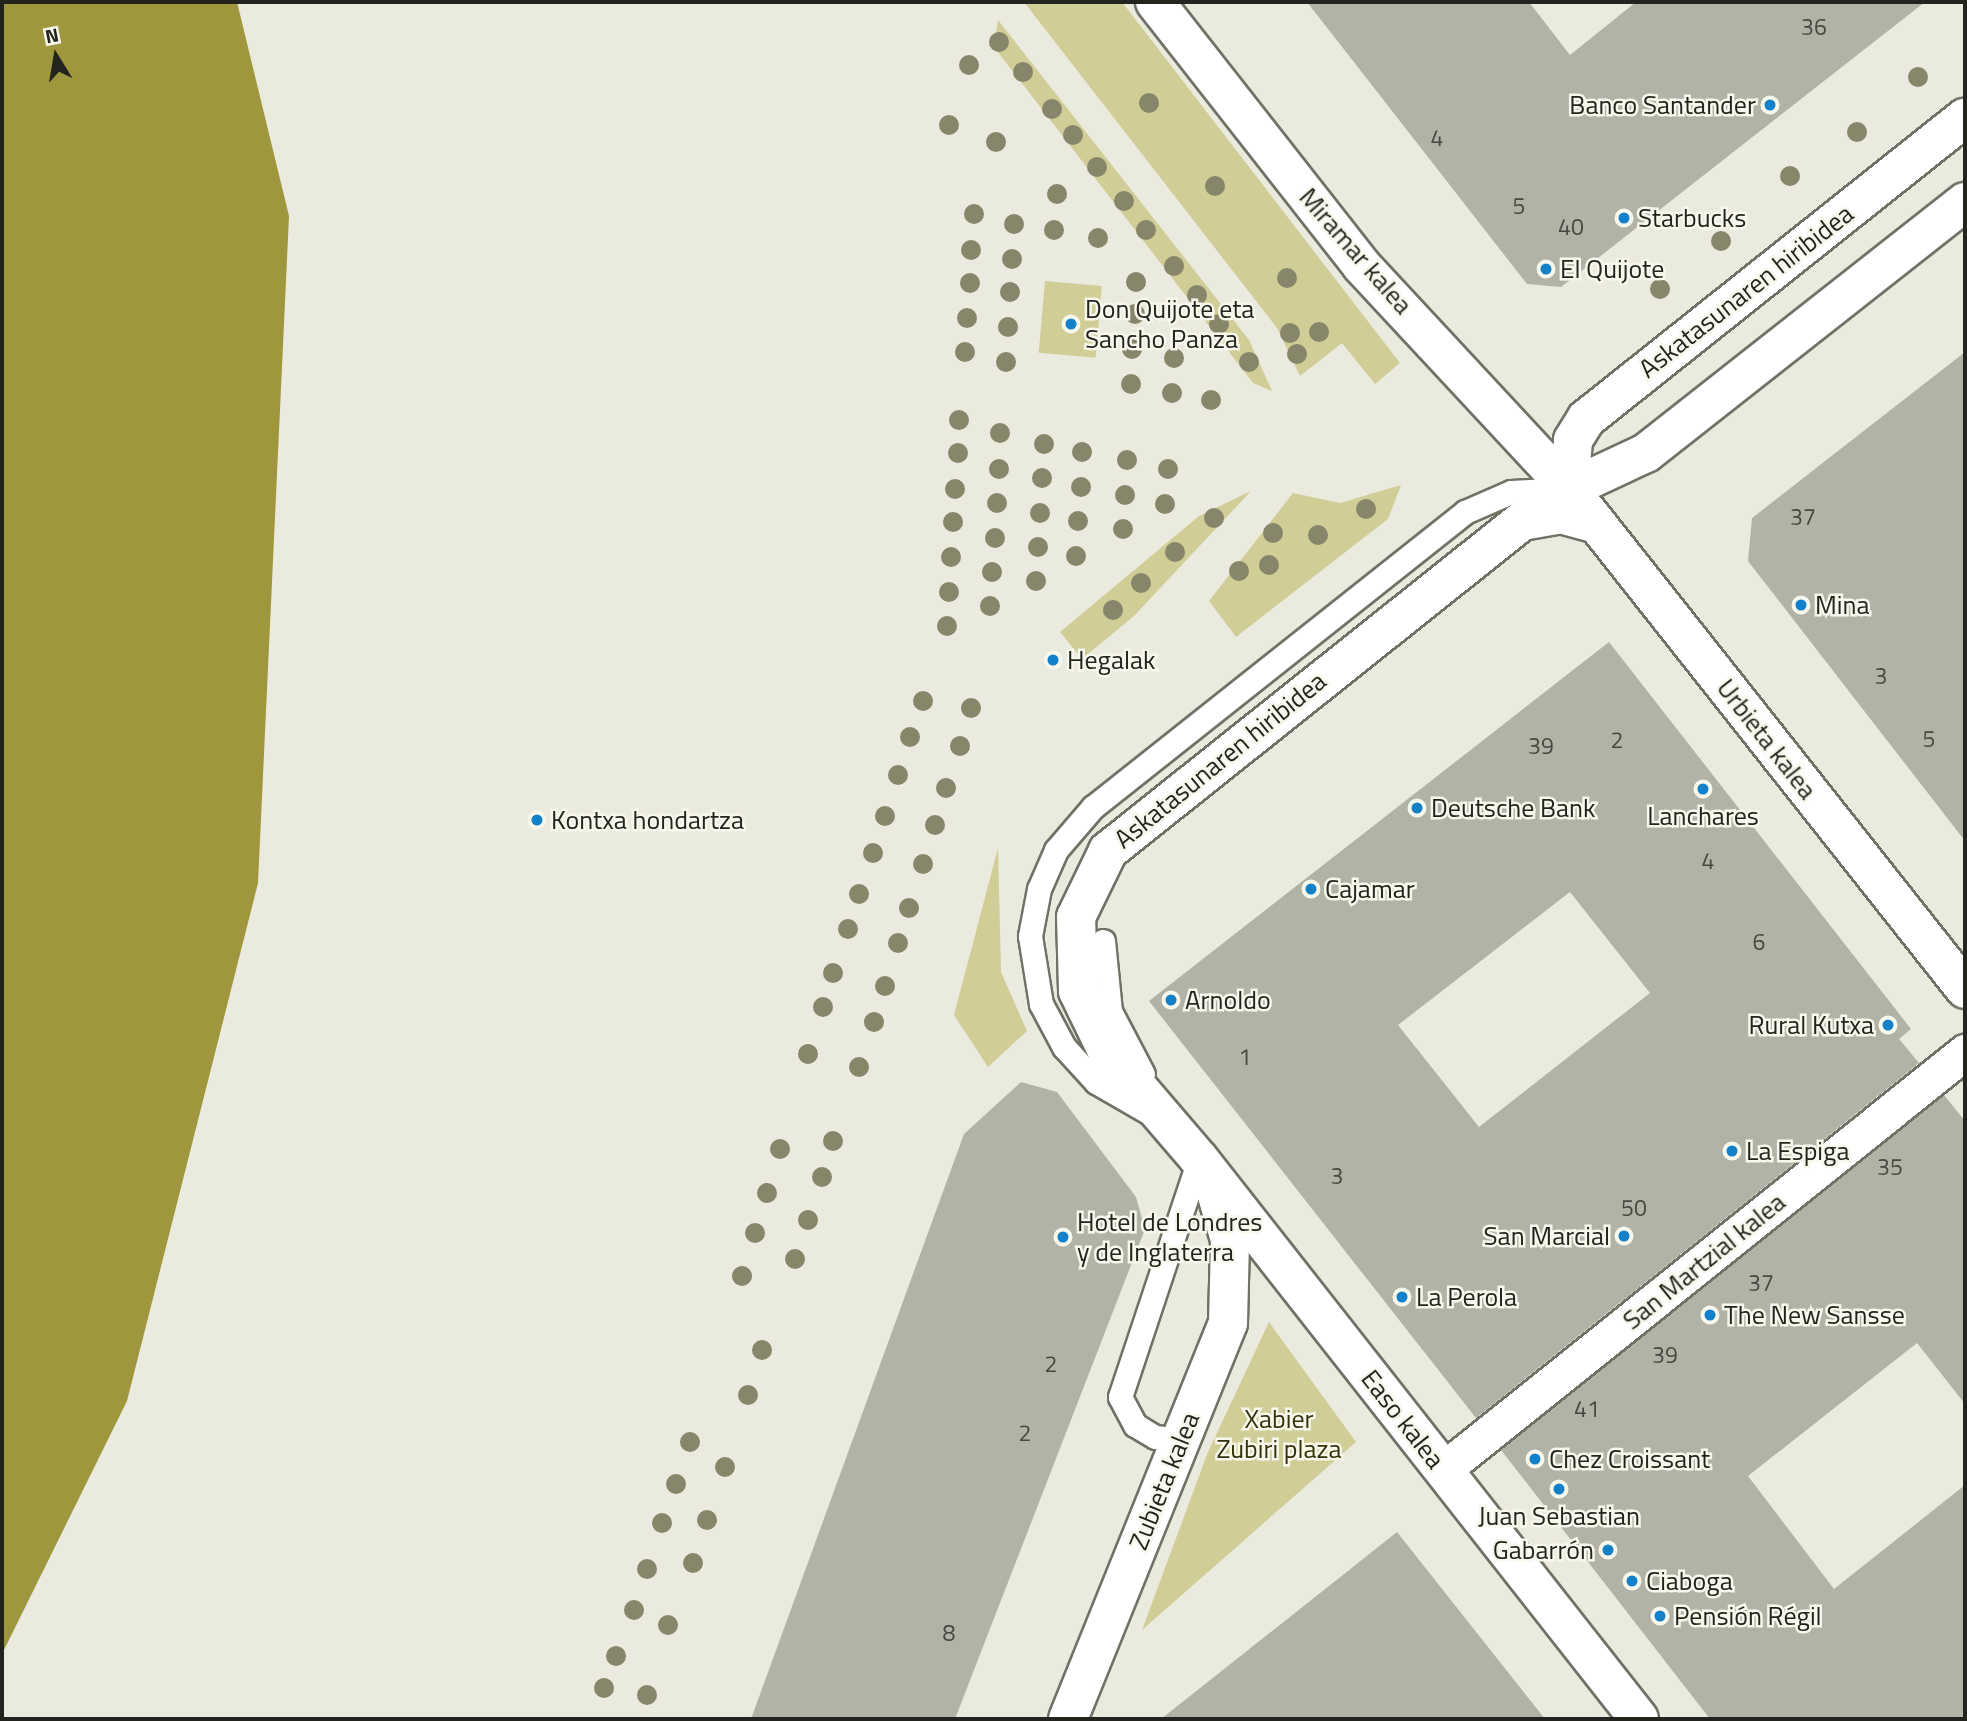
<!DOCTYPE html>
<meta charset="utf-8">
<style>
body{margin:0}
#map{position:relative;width:1967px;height:1721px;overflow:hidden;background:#ebeade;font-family:"Titillium Web",sans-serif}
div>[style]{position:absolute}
.green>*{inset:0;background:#d0cd97;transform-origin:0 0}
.water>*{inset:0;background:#9e973d}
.building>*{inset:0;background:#b2b2a6}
.roads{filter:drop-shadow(2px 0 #717166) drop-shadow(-2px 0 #717166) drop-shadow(0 2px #717166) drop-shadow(0 -2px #717166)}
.service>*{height:23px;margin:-11.5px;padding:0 11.5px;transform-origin:11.5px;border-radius:11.5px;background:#fff}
.pedestrian>*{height:35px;margin:-17.5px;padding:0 17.5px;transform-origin:17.5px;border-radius:17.5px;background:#fff}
.minor>*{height:38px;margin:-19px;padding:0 19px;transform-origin:19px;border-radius:19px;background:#fff}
.secondary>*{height:38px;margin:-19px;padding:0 19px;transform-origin:19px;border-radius:19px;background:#fff}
.trees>*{width:20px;height:20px;margin:-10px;border-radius:50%;background:#87856a}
.dots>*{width:19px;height:19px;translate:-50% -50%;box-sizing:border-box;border:4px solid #f8f7eb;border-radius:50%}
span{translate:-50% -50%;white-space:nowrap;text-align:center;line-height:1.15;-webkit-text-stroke:5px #f8f7eb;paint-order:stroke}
.number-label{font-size:23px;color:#484841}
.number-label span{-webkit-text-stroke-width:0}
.poi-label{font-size:26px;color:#24241f}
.right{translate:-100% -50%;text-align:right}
.left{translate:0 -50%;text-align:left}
.street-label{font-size:26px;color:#24241f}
.park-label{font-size:26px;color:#35320b}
.frame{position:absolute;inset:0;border:4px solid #24241f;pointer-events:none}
.north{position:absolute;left:21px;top:21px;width:70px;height:70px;-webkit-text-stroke:5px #f8f7eb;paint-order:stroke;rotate:349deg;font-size:19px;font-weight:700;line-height:28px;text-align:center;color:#24241f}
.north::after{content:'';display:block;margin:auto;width:24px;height:32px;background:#24241f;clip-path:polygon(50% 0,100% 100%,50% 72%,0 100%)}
</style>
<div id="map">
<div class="green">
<div style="clip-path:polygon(1024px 2px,1122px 2px,1400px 363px,1375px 384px,1342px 343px,1300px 376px,1277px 328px)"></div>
<div style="clip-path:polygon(998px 20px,1249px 340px,1272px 391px,1253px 383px,994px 47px)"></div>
<div style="left:1045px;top:281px;width:57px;height:72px;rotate:5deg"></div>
<div style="clip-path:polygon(1401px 485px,1388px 519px,1236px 637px,1209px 601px,1293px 493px,1340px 503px)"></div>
<div style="clip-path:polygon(1251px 491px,1134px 616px,1082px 659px,1060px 632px,1199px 516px)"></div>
<div style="clip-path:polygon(998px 848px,1001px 972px,1027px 1031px,988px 1067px,954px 1015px)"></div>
<div style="clip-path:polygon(1269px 1322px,1356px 1442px,1142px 1630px,1208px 1452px)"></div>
</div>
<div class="water">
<div style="clip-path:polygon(2px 2px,237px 2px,289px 216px,258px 883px,127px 1401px,2px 1654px)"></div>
</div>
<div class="building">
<div style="clip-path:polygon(1307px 2px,1529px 2px,1570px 55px,1636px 2px,1925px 2px,1561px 287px,1527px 284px)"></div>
<div style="clip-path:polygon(1965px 352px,1965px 841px,1748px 561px,1752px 518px)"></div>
<div style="clip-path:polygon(evenodd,1609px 642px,1911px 1029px,1899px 1039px,1919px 1063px,1476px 1418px,1149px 1001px,1609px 642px,1570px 892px,1650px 993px,1479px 1127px,1398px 1025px,1570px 892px)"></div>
<div style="clip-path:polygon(1021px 1082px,1057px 1092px,1136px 1197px,1145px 1229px,955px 1719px,751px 1719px,964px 1134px)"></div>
<div style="clip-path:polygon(1944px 1095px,1965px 1121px,1965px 1404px,1917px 1343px,1748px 1476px,1834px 1589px,1965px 1485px,1965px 1719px,1710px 1719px,1501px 1450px)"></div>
<div style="clip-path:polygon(1397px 1532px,1545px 1719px,1161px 1719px)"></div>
</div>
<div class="roads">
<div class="service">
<div style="left:1103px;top:941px;width:70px;rotate:84.3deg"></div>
<div style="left:1110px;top:1011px;width:71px;rotate:62.4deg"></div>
<div style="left:1148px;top:1112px;width:60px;rotate:-150deg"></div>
<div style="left:1096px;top:1082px;width:47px;rotate:-132.4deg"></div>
<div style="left:1064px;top:1047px;width:49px;rotate:-118.1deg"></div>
<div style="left:1041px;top:1004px;width:69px;rotate:-99.2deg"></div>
<div style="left:1030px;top:936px;width:48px;rotate:-79.2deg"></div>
<div style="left:1039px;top:889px;width:43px;rotate:-66.4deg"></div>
<div style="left:1056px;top:850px;width:57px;rotate:-49.3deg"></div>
<div style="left:1093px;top:807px;width:475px;rotate:-38.4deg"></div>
<div style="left:1465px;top:512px;width:50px;rotate:-23.5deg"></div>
<div style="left:1511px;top:492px;width:58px;rotate:-3deg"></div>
<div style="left:1181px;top:1440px;width:26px;rotate:-173deg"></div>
<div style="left:1155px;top:1437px;width:23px;rotate:-149deg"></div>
<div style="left:1135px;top:1425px;width:32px;rotate:-118deg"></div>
<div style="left:1120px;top:1397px;width:251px;rotate:-71.6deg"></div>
</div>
<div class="pedestrian">
<div style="left:1443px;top:1470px;width:669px;rotate:-38.69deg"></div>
</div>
<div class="minor">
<div style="left:1155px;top:2px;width:334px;rotate:51.9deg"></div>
<div style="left:1361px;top:265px;width:306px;rotate:47.1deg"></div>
<div style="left:1199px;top:1159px;width:712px;rotate:51.84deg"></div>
<div style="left:1068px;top:1719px;width:427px;rotate:-68deg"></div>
<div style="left:1228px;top:1323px;width:83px;rotate:-88.6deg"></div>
<div style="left:1230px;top:1240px;width:50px;rotate:-106.3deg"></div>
</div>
<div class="secondary">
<div style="left:1569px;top:489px;width:49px;rotate:-85.3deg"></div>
<div style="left:1573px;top:440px;width:25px;rotate:-58deg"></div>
<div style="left:1586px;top:419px;width:484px;rotate:-38.5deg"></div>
<div style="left:1569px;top:489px;width:85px;rotate:-25.1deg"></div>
<div style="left:1646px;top:453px;width:406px;rotate:-38.2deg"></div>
<div style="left:1582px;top:505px;width:617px;rotate:51.64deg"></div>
<div style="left:1199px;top:1159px;width:140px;rotate:-130.6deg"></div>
<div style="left:1108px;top:1053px;width:69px;rotate:-115.8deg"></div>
<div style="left:1078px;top:991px;width:74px;rotate:-91.5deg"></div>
<div style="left:1076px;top:917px;width:73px;rotate:-64.1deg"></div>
<div style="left:1108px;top:851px;width:529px;rotate:-38.56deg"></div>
<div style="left:1522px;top:521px;width:39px;rotate:-10deg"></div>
<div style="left:1560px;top:514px;width:38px;rotate:15deg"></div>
</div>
</div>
<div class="trees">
<div style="left:999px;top:42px"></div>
<div style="left:969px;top:65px"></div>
<div style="left:1023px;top:72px"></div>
<div style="left:1918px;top:77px"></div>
<div style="left:1149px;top:103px"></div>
<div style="left:1052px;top:109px"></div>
<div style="left:949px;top:125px"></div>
<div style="left:1857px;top:132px"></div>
<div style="left:1073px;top:135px"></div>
<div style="left:996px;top:142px"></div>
<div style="left:1097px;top:167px"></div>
<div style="left:1790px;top:176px"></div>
<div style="left:1215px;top:186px"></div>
<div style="left:1057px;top:194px"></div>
<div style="left:1124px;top:201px"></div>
<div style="left:974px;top:214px"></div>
<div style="left:1014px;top:224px"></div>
<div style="left:1054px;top:230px"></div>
<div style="left:1146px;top:230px"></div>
<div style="left:1098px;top:238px"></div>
<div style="left:1721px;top:241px"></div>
<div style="left:971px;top:250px"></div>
<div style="left:1012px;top:259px"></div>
<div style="left:1174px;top:266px"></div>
<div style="left:1287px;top:278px"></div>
<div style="left:1136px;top:282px"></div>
<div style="left:970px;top:283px"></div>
<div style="left:1660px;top:289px"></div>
<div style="left:1010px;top:292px"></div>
<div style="left:1197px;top:295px"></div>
<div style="left:1135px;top:314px"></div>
<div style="left:967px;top:318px"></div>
<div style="left:1219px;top:324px"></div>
<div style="left:1008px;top:327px"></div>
<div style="left:1319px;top:332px"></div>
<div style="left:1290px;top:333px"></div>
<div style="left:1132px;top:349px"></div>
<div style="left:965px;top:352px"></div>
<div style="left:1297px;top:354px"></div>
<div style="left:1174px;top:358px"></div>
<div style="left:1006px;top:362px"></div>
<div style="left:1249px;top:362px"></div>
<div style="left:1131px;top:384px"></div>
<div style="left:1172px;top:393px"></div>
<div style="left:1211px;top:400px"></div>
<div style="left:959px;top:420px"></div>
<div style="left:1000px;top:433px"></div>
<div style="left:1044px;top:444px"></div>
<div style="left:1082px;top:452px"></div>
<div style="left:958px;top:453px"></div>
<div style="left:1127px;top:460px"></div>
<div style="left:999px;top:469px"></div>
<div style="left:1168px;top:469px"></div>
<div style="left:1042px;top:478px"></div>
<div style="left:1081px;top:487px"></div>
<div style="left:955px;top:489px"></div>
<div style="left:1125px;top:495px"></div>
<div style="left:997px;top:503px"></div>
<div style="left:1165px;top:504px"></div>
<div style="left:1366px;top:509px"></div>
<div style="left:1040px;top:513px"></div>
<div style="left:1214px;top:518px"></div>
<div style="left:1078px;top:521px"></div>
<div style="left:953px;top:522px"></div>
<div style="left:1123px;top:529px"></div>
<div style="left:1273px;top:533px"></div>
<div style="left:1318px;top:535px"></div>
<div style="left:995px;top:538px"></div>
<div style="left:1038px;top:547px"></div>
<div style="left:1175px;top:552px"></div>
<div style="left:1076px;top:556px"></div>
<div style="left:951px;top:557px"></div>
<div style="left:1269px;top:565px"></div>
<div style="left:1239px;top:571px"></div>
<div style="left:992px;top:572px"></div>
<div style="left:1036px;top:581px"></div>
<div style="left:1141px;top:583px"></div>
<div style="left:949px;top:592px"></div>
<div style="left:990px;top:606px"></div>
<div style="left:1113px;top:610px"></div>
<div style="left:947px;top:626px"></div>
<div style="left:923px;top:701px"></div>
<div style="left:971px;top:708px"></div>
<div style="left:910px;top:737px"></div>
<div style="left:960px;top:746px"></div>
<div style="left:898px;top:775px"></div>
<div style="left:946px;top:788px"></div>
<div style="left:885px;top:816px"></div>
<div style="left:935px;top:825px"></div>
<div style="left:873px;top:853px"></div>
<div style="left:923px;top:864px"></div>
<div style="left:859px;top:894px"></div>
<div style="left:909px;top:908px"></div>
<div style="left:848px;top:929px"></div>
<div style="left:898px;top:943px"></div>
<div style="left:833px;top:973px"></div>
<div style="left:885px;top:986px"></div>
<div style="left:823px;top:1007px"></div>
<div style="left:874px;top:1022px"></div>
<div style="left:808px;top:1054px"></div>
<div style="left:859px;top:1067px"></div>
<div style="left:833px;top:1141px"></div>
<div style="left:780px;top:1149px"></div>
<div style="left:822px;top:1177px"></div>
<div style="left:767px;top:1193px"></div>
<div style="left:808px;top:1220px"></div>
<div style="left:755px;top:1233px"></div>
<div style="left:795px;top:1259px"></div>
<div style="left:742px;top:1276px"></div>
<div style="left:762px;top:1350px"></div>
<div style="left:748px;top:1395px"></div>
<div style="left:690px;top:1442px"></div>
<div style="left:725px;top:1467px"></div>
<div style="left:676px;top:1484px"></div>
<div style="left:707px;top:1520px"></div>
<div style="left:662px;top:1523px"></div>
<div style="left:693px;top:1563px"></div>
<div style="left:647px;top:1569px"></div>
<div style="left:634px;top:1610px"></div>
<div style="left:668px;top:1625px"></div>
<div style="left:616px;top:1656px"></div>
<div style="left:604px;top:1688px"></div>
<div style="left:647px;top:1695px"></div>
</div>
<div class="dots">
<div style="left:1770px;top:105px;background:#1380ca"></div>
<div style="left:1624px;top:218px;background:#1380ca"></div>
<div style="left:1546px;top:269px;background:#1380ca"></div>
<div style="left:1071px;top:324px;background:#1380ca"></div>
<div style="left:1801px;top:605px;background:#1380ca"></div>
<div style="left:1053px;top:660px;background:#1380ca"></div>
<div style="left:1703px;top:789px;background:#1380ca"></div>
<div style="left:1417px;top:808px;background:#1380ca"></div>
<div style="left:537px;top:820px;background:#1380ca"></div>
<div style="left:1311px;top:889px;background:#1380ca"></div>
<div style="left:1171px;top:1000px;background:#1380ca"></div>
<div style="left:1888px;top:1025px;background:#1380ca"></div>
<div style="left:1732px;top:1151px;background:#1380ca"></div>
<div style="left:1624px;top:1236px;background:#1380ca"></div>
<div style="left:1063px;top:1237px;background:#1380ca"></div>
<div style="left:1402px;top:1297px;background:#1380ca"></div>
<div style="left:1710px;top:1315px;background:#1380ca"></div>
<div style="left:1535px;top:1459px;background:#1380ca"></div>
<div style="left:1559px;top:1489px;background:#1380ca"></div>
<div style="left:1608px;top:1550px;background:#1380ca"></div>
<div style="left:1632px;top:1581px;background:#1380ca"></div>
<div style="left:1660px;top:1616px;background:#1380ca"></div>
</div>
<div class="number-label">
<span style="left:1814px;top:27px">36</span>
<span style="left:1437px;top:138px">4</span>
<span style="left:1519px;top:206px">5</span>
<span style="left:1571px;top:227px">40</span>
<span style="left:1803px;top:517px">37</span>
<span style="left:1881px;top:676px">3</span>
<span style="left:1929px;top:739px">5</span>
<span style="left:1617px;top:740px">2</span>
<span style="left:1541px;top:746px">39</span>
<span style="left:1708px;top:861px">4</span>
<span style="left:1759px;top:942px">6</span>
<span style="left:1245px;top:1057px">1</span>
<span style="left:1890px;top:1167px">35</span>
<span style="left:1337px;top:1176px">3</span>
<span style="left:1634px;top:1208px">50</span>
<span style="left:1761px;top:1283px">37</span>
<span style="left:1665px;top:1355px">39</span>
<span style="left:1051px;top:1364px">2</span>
<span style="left:1587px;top:1409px">41</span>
<span style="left:1025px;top:1433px">2</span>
<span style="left:949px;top:1633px">8</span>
</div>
<div class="poi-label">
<span class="right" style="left:1756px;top:105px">Banco Santander</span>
<span class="left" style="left:1638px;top:218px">Starbucks</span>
<span class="left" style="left:1560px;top:269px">El Quijote</span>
<span class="left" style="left:1085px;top:324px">Don Quijote eta<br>Sancho Panza</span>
<span class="left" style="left:1815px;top:605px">Mina</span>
<span class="left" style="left:1067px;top:660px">Hegalak</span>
<span class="left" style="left:1431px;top:808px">Deutsche Bank</span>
<span style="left:1703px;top:816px">Lanchares</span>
<span class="left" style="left:551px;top:820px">Kontxa hondartza</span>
<span class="left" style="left:1325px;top:889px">Cajamar</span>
<span class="left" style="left:1185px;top:1000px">Arnoldo</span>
<span class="right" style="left:1874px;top:1025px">Rural Kutxa</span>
<span class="left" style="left:1746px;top:1151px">La Espiga</span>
<span class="left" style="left:1077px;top:1237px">Hotel de Londres<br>y de Inglaterra</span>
<span class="right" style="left:1610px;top:1236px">San Marcial</span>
<span class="left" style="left:1416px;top:1297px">La Perola</span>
<span class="left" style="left:1724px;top:1315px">The New Sansse</span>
<span class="left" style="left:1549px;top:1459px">Chez Croissant</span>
<span style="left:1559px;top:1516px">Juan Sebastian</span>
<span class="right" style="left:1594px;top:1550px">Gabarrón</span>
<span class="left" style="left:1646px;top:1581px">Ciaboga</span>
<span class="left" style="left:1674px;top:1616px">Pensión Régil</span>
</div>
<div class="street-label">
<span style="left:1356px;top:251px;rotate:49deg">Miramar kalea</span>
<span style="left:1746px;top:291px;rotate:-38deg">Askatasunaren hiribidea</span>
<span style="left:1767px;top:739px;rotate:52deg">Urbieta kalea</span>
<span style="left:1220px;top:760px;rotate:-39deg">Askatasunaren hiribidea</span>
<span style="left:1704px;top:1261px;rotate:-39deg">San Martzial kalea</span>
<span style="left:1403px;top:1419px;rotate:52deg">Easo kalea</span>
<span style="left:1164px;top:1481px;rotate:-68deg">Zubieta kalea</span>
</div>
<div class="park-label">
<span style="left:1279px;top:1434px">Xabier<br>Zubiri plaza</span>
</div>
<div class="frame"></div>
<div class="north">N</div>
</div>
